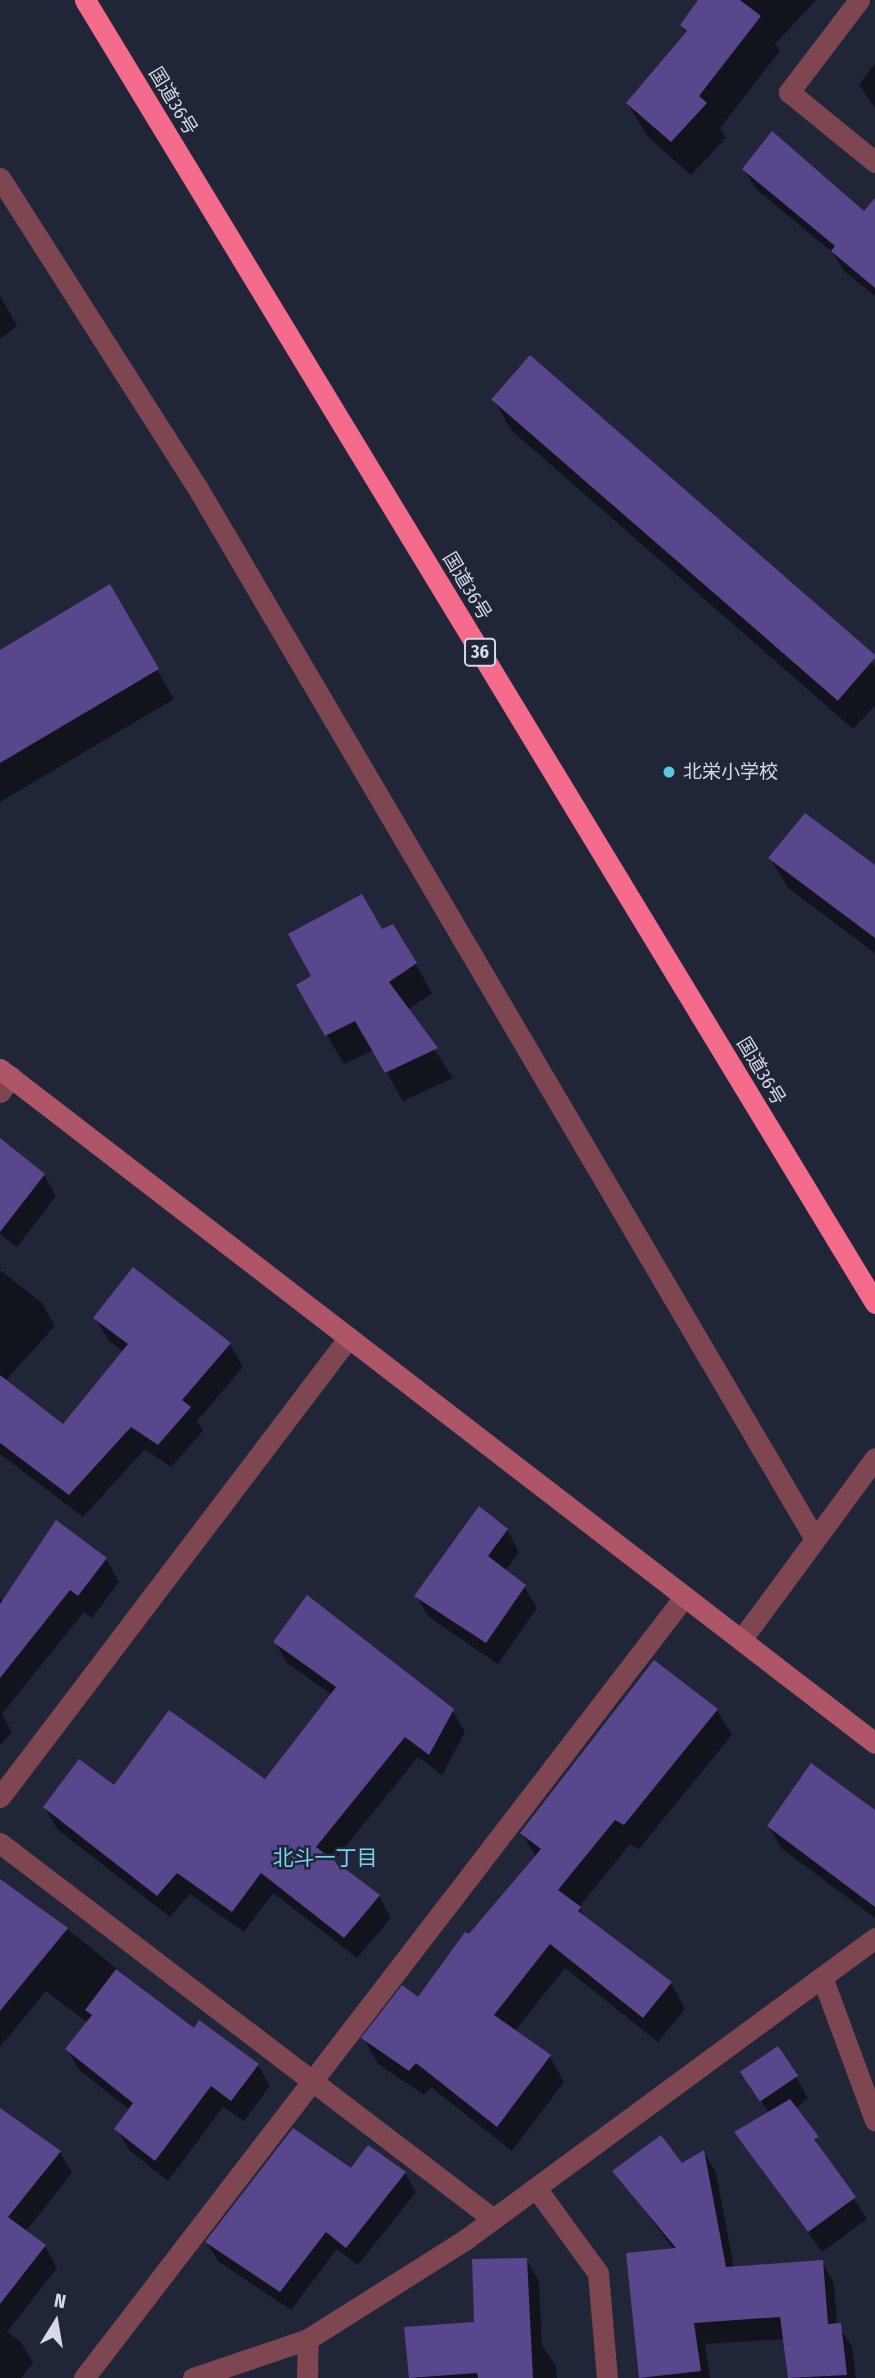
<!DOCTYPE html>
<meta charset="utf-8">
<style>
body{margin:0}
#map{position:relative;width:875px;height:2378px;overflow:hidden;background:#212538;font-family:"Fira Sans Condensed","Noto Sans JP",sans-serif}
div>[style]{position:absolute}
.shadow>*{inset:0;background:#0007}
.building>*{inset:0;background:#58478c;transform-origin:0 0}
.street>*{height:21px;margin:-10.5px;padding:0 10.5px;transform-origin:10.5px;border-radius:10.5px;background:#7e4651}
.secondary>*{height:21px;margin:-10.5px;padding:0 10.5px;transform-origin:10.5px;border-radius:10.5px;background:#ae5668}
.highway>*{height:21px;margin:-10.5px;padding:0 10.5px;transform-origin:10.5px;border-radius:10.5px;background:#f46b8b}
.dots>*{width:19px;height:19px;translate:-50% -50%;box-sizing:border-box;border:4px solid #212538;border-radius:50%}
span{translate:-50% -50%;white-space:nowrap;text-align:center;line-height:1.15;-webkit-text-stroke:5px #212538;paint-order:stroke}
.shield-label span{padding:2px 5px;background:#212538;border:2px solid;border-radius:5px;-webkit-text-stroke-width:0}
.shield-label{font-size:18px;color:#d5d8e5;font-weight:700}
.street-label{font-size:19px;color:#d5d8e5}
.poi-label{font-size:19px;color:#d5d8e5}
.left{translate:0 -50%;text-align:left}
.neighbourhood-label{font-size:21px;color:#72d5f0}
.north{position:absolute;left:21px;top:2287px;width:70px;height:70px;-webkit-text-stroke:5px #212538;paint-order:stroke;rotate:11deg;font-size:19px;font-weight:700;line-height:28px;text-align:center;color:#d5d8e5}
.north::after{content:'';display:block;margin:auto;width:24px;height:32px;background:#d5d8e5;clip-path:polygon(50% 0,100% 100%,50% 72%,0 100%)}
</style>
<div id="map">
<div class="shadow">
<div style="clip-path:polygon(700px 0,816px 0,775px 44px,780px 51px,720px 128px,726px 138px,691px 175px,648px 137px,628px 104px,686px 33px,682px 26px)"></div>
<div style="clip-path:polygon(875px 63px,875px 108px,859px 85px)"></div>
<div style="clip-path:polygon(744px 169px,864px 214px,875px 213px,875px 296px,843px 270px,833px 253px,755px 188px)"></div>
<div style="clip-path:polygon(0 296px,17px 326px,0 339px)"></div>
<div style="clip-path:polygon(494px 400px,866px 653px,875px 667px,875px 706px,853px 729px,511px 430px)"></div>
<div style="clip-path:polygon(110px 587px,174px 699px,0 802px,0 652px)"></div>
<div style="clip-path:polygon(770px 858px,875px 867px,875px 953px,788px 888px)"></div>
<div style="clip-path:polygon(381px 932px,415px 963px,432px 993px,408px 1010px,453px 1078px,403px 1101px,374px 1050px,344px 1064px,298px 986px)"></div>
<div style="clip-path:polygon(0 1140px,44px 1175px,56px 1196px,17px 1247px,0 1234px)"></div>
<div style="clip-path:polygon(0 1270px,42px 1303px,55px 1326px,5px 1381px,63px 1427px,124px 1352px,109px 1341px,95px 1318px,133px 1270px,230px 1344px,243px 1367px,197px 1421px,203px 1431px,171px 1467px,145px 1449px,83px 1517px,0 1454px)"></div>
<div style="clip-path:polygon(507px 1530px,519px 1552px,505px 1571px,524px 1586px,537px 1608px,498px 1664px,429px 1617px,416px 1596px)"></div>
<div style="clip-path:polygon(106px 1559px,119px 1582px,92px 1618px,84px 1612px,2px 1714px,12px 1732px,0 1745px,0 1598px,4px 1601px)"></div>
<div style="clip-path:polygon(275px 1642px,452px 1710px,465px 1732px,442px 1775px,418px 1757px,333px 1862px,379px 1896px,391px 1918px,357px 1958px,273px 1893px,244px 1932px,190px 1894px,170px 1917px,57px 1829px,45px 1807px,115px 1787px,265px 1782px,332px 1695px,287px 1663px)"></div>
<div style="clip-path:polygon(717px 1710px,732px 1735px,639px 1849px,630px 1844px,579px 1907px,585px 1919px,671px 1983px,685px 2009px,658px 2042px,565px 1968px,514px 2032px,550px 2057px,564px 2082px,512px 2151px,431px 2087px,424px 2095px,378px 2064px,364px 2039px,418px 2000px,536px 1857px,522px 1833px)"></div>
<div style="clip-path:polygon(875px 1812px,875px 1918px,781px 1848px,769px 1826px)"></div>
<div style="clip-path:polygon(0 1881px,31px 1905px,33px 1902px,194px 2030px,258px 2065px,270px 2086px,244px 2121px,223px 2107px,168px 2181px,129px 2150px,117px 2129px,130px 2110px,79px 2070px,67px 2049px,88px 2023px,46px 1991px,0 2047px)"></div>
<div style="clip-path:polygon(743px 2072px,796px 2077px,808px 2098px,795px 2109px,867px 2219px,822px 2252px,736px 2133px,769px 2113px)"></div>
<div style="clip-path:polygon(60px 2152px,72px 2173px,25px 2232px,45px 2246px,57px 2268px,7px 2332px,21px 2342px,33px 2363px,21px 2378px,0 2378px,0 2159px)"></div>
<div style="clip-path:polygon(704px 2152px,716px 2173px,734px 2268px,822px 2262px,834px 2283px,837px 2325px,852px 2346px,856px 2378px,789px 2378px,784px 2339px,705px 2344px,710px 2378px,640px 2378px,628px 2254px,674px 2250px,615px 2171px,681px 2165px)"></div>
<div style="clip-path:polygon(351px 2170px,405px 2173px,416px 2192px,358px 2265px,337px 2249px,291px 2310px,218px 2261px,207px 2243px)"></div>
<div style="clip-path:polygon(526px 2259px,539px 2281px,542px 2345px,556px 2366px,557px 2378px,411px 2378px,406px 2328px,476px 2323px)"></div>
</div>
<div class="building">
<div style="clip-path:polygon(698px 0,740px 0,761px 16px,699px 96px,707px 103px,671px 142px,626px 103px,687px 31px,680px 25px)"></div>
<div style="clip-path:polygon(772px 131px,864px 211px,875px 198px,875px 288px,831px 251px,835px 246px,742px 169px)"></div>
<div style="left:530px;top:355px;width:459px;height:59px;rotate:41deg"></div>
<div style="clip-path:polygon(110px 584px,159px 669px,0 763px,0 650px)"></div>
<div style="clip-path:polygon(805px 813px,875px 865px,875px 938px,768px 858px)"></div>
<div style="clip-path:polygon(362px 894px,382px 929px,393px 924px,417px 963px,389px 982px,438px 1048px,385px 1073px,355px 1021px,325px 1036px,296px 985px,311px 976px,288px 934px)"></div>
<div style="clip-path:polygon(0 1138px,45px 1174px,0 1232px)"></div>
<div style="clip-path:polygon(133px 1267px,231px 1343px,182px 1400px,191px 1407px,158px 1445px,131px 1427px,69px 1495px,0 1443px,0 1375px,63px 1424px,128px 1344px,93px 1318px)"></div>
<div style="clip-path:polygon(479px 1506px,508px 1529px,488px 1556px,526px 1585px,486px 1643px,414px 1596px)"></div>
<div style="clip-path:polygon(56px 1520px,107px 1558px,78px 1596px,70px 1590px,0 1678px,0 1604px)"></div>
<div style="clip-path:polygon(307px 1595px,454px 1709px,429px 1755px,405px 1737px,316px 1847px,380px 1895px,344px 1938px,261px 1873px,232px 1912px,177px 1873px,157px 1896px,43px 1807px,79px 1759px,114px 1785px,169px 1710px,265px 1779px,336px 1687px,273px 1642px)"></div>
<div style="clip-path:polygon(654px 1660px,718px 1709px,624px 1825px,615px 1820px,558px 1890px,581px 1907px,578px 1911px,672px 1982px,643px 2018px,550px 1944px,494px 2015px,551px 2055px,497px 2127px,416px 2063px,409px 2071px,361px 2038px,402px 1985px,418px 1997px,465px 1932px,469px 1934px,541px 1849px,520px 1833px)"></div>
<div style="clip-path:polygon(811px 1763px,875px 1810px,875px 1907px,767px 1826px)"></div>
<div style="clip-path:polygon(0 1879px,68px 1928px,0 2011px)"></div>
<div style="clip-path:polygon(116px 1969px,194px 2028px,199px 2020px,259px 2064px,231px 2101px,211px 2086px,155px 2161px,114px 2129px,133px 2103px,65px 2049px,92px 2015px,85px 2010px)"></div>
<div style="left:778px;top:2046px;width:36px;height:46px;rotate:56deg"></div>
<div style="clip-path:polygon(790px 2099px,819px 2137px,814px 2139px,856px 2197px,808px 2232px,734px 2132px)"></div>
<div style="clip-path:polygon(0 2108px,61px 2151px,8px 2217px,46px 2245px,0 2304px)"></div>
<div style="clip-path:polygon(293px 2128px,351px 2168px,368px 2145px,406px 2172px,346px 2248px,326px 2232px,280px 2292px,205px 2242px)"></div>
<div style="clip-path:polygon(661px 2135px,682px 2163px,704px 2150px,726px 2267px,823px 2260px,828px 2324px,841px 2323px,847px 2375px,788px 2378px,780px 2317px,694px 2323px,701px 2371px,639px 2378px,626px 2253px,676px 2248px,612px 2171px)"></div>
<div style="clip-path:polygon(527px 2258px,533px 2378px,478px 2378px,477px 2373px,409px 2378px,404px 2327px,474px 2322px,472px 2259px)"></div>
</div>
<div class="street">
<div style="left:859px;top:0;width:116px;rotate:127.3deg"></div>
<div style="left:789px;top:92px;width:111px;rotate:39.1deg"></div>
<div style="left:0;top:178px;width:366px;rotate:57.5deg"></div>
<div style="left:197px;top:487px;width:1220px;rotate:59.57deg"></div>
<div style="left:0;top:1092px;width:19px;rotate:-54deg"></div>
<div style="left:741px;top:1640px;width:226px;rotate:-53.6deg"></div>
<div style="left:0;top:1797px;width:577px;rotate:-52.81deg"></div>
<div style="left:0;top:1843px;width:620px;rotate:37.33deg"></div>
<div style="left:822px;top:1977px;width:153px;rotate:69.7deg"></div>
<div style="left:536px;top:2188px;width:105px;rotate:53.9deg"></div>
<div style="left:598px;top:2273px;width:105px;rotate:85.1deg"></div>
<div style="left:84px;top:2378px;width:986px;rotate:-52.46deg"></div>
<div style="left:193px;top:2378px;width:121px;rotate:-18.7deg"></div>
<div style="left:308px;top:2339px;width:187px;rotate:-32.3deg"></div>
<div style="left:466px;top:2239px;width:508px;rotate:-36.35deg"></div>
<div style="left:307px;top:2378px;width:39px;rotate:-89deg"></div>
</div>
<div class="secondary">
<div style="left:0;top:1069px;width:1104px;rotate:37.61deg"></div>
</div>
<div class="highway">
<div style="left:85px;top:0;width:1524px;rotate:58.77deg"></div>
</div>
<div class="dots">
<div style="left:669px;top:772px;background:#59c8e5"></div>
</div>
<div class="shield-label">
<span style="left:480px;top:652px">36</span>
</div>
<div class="street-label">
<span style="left:173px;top:101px;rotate:59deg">国道36号</span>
<span style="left:467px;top:586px;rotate:59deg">国道36号</span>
<span style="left:761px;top:1071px;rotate:59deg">国道36号</span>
</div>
<div class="poi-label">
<span class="left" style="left:683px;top:772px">北栄小学校</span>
</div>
<div class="neighbourhood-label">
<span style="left:325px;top:1858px">北斗一丁目</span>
</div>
<div class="north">N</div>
</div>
